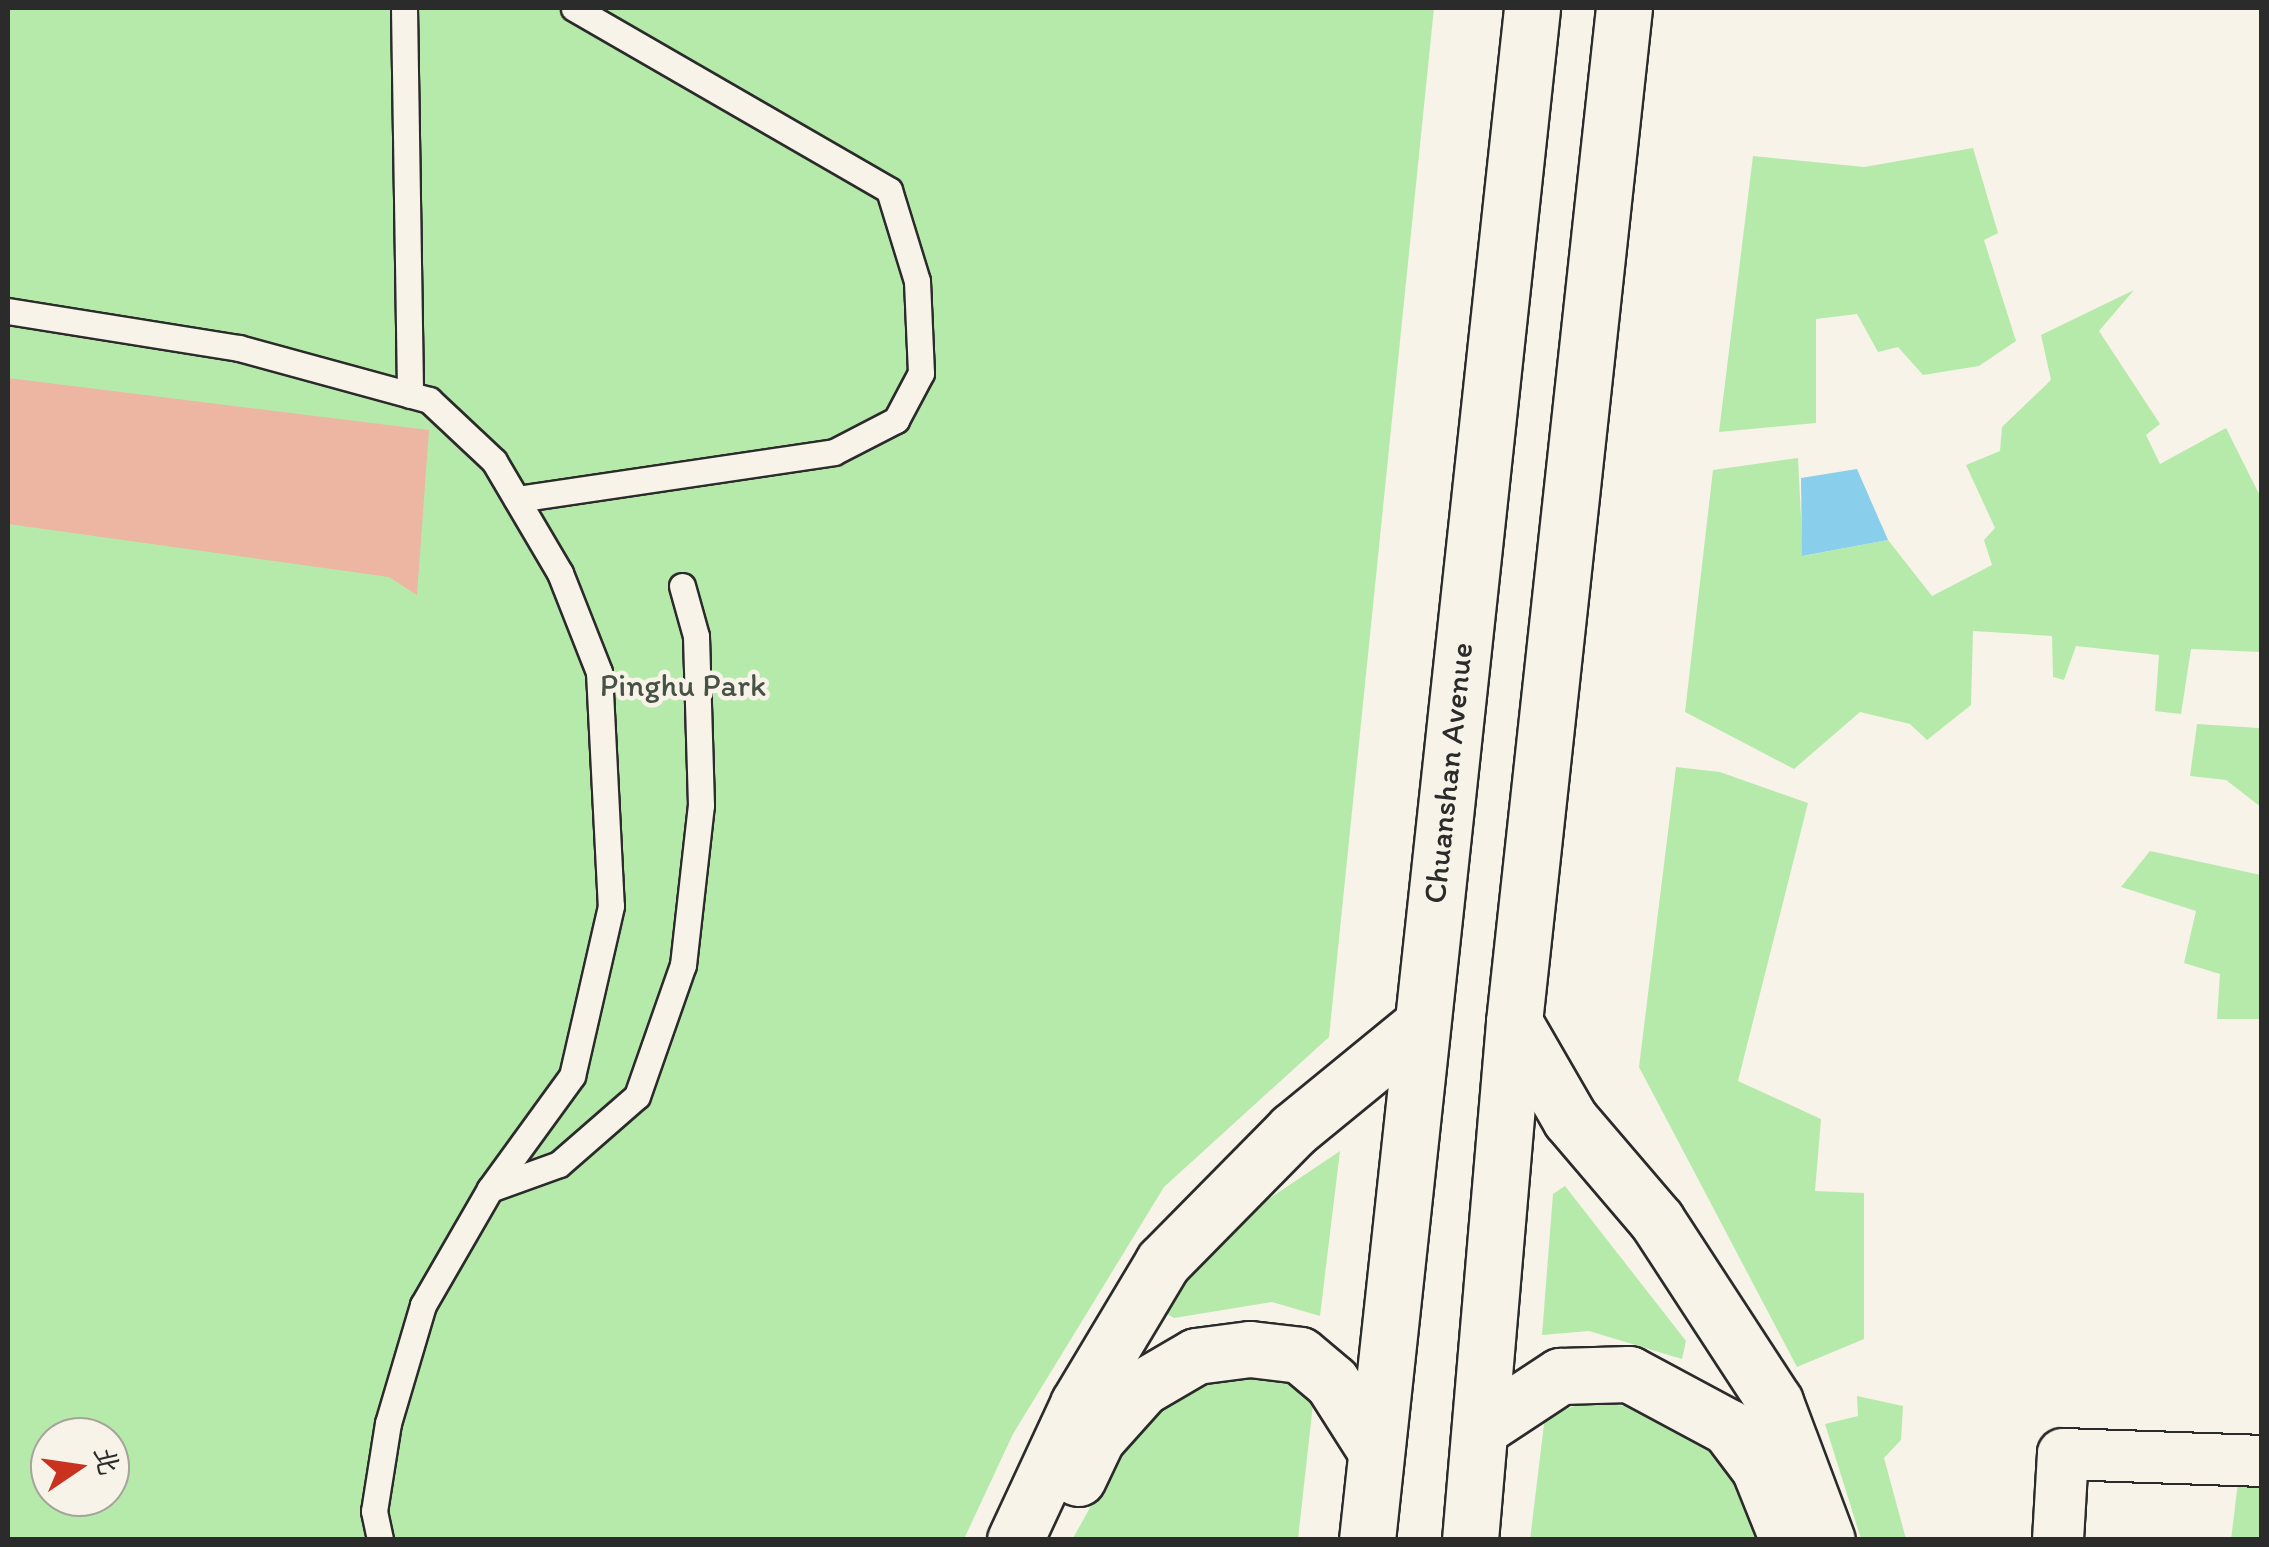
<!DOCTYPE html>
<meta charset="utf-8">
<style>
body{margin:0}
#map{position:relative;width:2269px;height:1547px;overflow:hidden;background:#f7f3e8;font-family:Itim,"LXGW WenKai TC",sans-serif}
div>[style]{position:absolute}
.green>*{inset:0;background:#b6eaab}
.water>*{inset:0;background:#89cfeb}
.building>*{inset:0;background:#edb6a2}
.roads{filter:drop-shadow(2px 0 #2b2b2b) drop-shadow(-2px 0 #2b2b2b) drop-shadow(0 2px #2b2b2b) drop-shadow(0 -2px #2b2b2b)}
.service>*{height:25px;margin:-12.5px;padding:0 12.5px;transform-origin:12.5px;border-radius:12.5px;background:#f7f3e8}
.minor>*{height:50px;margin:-25px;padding:0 25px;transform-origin:25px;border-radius:25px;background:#f7f3e8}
.trunk>*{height:55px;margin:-27.5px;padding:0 27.5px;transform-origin:27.5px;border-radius:27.5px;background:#f7f3e8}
span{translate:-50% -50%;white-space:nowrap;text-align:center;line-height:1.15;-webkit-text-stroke:9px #f7f3e8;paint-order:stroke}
.park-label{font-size:32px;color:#475145}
.street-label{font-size:32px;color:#2b2b2b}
.frame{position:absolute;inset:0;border:10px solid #2b2b2b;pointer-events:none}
.north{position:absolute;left:30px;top:1417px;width:100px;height:100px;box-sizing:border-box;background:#f7f3e8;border:2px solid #a5a39c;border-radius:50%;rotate:77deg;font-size:28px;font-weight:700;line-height:40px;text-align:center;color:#2b2b2b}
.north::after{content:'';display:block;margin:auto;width:35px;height:45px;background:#c8321e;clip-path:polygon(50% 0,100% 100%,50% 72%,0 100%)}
</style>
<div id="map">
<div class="green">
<div style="clip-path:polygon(evenodd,8px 8px,1434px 8px,1329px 1037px,1164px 1187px,1013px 1434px,964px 1539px,8px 1539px,8px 8px,50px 1437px,110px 1437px,110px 1497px,50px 1497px,50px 1437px)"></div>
<div style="clip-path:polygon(1973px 148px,1998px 233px,1984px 240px,2016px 341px,1979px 366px,1923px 375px,1898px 347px,1878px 352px,1857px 314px,1816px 319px,1816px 423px,1719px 432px,1753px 156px,1864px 167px)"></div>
<div style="clip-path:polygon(2134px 290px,2099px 331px,2160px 424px,2146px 435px,2160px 464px,2226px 428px,2261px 498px,2261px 652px,2191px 649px,2181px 714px,2155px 711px,2159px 655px,2076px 646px,2064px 680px,2053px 677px,2052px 636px,1973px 631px,1971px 705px,1927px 740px,1910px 724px,1860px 712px,1794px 769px,1685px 712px,1713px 470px,1798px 458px,1803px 556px,1888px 540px,1932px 596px,1992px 565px,1984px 540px,1995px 528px,1966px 465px,2000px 451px,2002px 427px,2051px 380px,2041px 335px)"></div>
<div style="clip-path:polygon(2261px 704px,2261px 807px,2226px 780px,2190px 776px,2197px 724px,2259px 728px)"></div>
<div style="clip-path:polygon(1676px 767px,1720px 772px,1808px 803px,1738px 1081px,1821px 1119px,1815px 1191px,1864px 1193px,1864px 1339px,1797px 1367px,1639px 1067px)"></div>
<div style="clip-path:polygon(2150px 851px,2261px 875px,2261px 1019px,2217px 1019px,2220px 974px,2184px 963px,2196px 911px,2121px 887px)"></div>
<div style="clip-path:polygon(1340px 1151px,1320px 1316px,1272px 1302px,1174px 1318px,1156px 1308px,1240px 1218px)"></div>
<div style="clip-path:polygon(1565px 1186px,1686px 1341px,1682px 1359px,1589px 1331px,1542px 1335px,1553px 1194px)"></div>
<div style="clip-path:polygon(1219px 1374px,1291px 1380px,1313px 1404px,1298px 1539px,1072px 1540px,1137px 1423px)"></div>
<div style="clip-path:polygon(1857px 1396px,1903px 1406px,1901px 1440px,1884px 1458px,1906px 1539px,1861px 1539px,1825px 1424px,1858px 1416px)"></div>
<div style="clip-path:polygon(1586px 1402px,1636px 1407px,1709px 1441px,1772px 1540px,1530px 1540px,1545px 1416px)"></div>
<div style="clip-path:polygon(2261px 1480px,2261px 1539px,2231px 1540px,2238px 1482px)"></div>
</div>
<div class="water">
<div style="clip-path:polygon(1857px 469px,1888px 540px,1802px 556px,1801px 478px)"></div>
</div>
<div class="building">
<div style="clip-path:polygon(8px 378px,429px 430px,417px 595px,389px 577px,8px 524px)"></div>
</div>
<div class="roads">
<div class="service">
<div style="left:404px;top:8px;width:387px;rotate:89.1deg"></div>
<div style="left:8px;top:311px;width:234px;rotate:9.1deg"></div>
<div style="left:239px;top:348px;width:197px;rotate:15.3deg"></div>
<div style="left:429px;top:400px;width:89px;rotate:43.2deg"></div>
<div style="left:494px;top:461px;width:130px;rotate:59.5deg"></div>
<div style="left:560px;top:573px;width:106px;rotate:68.5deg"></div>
<div style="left:599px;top:672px;width:234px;rotate:87.1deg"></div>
<div style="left:611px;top:906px;width:174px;rotate:102.9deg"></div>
<div style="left:572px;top:1076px;width:140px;rotate:126deg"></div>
<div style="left:490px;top:1189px;width:134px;rotate:120deg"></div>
<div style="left:423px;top:1305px;width:123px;rotate:106.5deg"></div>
<div style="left:388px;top:1423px;width:89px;rotate:99deg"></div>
<div style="left:374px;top:1511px;width:30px;rotate:78deg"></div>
<div style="left:517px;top:499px;width:320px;rotate:-8.4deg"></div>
<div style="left:834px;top:452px;width:70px;rotate:-27.3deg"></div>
<div style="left:896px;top:420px;width:53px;rotate:-62deg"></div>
<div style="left:921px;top:373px;width:92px;rotate:-92.5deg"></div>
<div style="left:917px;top:281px;width:95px;rotate:-107.1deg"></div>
<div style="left:889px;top:190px;width:364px;rotate:-150deg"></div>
<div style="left:490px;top:1189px;width:73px;rotate:-19.9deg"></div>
<div style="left:559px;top:1164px;width:103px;rotate:-41.1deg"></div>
<div style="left:637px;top:1096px;width:139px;rotate:-70.7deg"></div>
<div style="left:683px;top:965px;width:161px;rotate:-83.6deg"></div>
<div style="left:701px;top:805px;width:169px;rotate:-91.7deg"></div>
<div style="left:696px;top:636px;width:52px;rotate:-105.6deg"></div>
</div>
<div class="minor">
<div style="left:2058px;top:1540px;width:86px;rotate:-86.7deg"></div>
<div style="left:2063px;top:1454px;width:199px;rotate:2deg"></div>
</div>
<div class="trunk">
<div style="left:1514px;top:1022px;width:112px;rotate:60deg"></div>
<div style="left:1570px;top:1119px;width:134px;rotate:49.5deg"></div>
<div style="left:1657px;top:1221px;width:216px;rotate:56.9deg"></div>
<div style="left:1775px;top:1402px;width:147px;rotate:69.4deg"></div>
<div style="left:1481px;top:1428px;width:95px;rotate:-33.4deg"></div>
<div style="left:1560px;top:1376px;width:69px;rotate:-1.7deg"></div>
<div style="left:1629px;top:1374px;width:112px;rotate:28.2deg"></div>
<div style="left:1728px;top:1427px;width:51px;rotate:52.9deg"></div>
<div style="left:1759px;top:1468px;width:78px;rotate:68.1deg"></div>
<div style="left:1078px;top:1478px;width:44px;rotate:-64.6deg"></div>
<div style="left:1097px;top:1438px;width:69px;rotate:-48deg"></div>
<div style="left:1143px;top:1387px;width:61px;rotate:-30.3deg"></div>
<div style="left:1196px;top:1356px;width:54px;rotate:-7.4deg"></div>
<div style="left:1250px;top:1349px;width:50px;rotate:6.8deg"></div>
<div style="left:1300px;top:1355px;width:42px;rotate:40.2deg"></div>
<div style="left:1332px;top:1382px;width:82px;rotate:57.5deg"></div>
<div style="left:1015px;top:1540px;width:150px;rotate:-65.1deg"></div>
<div style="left:1078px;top:1404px;width:165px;rotate:-59.1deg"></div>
<div style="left:1163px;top:1262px;width:185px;rotate:-45.4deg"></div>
<div style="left:1293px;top:1130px;width:164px;rotate:-39.3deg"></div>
<div style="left:1367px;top:1540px;width:1541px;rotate:-83.85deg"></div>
<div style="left:1470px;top:1540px;width:520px;rotate:-85.14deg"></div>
<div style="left:1514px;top:1022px;width:1020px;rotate:-83.81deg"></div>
</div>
</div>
<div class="park-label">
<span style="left:683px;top:685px">Pinghu Park</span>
</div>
<div class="street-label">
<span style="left:1448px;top:773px;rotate:-84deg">Chuanshan Avenue</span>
</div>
<div class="frame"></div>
<div class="north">北</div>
</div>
